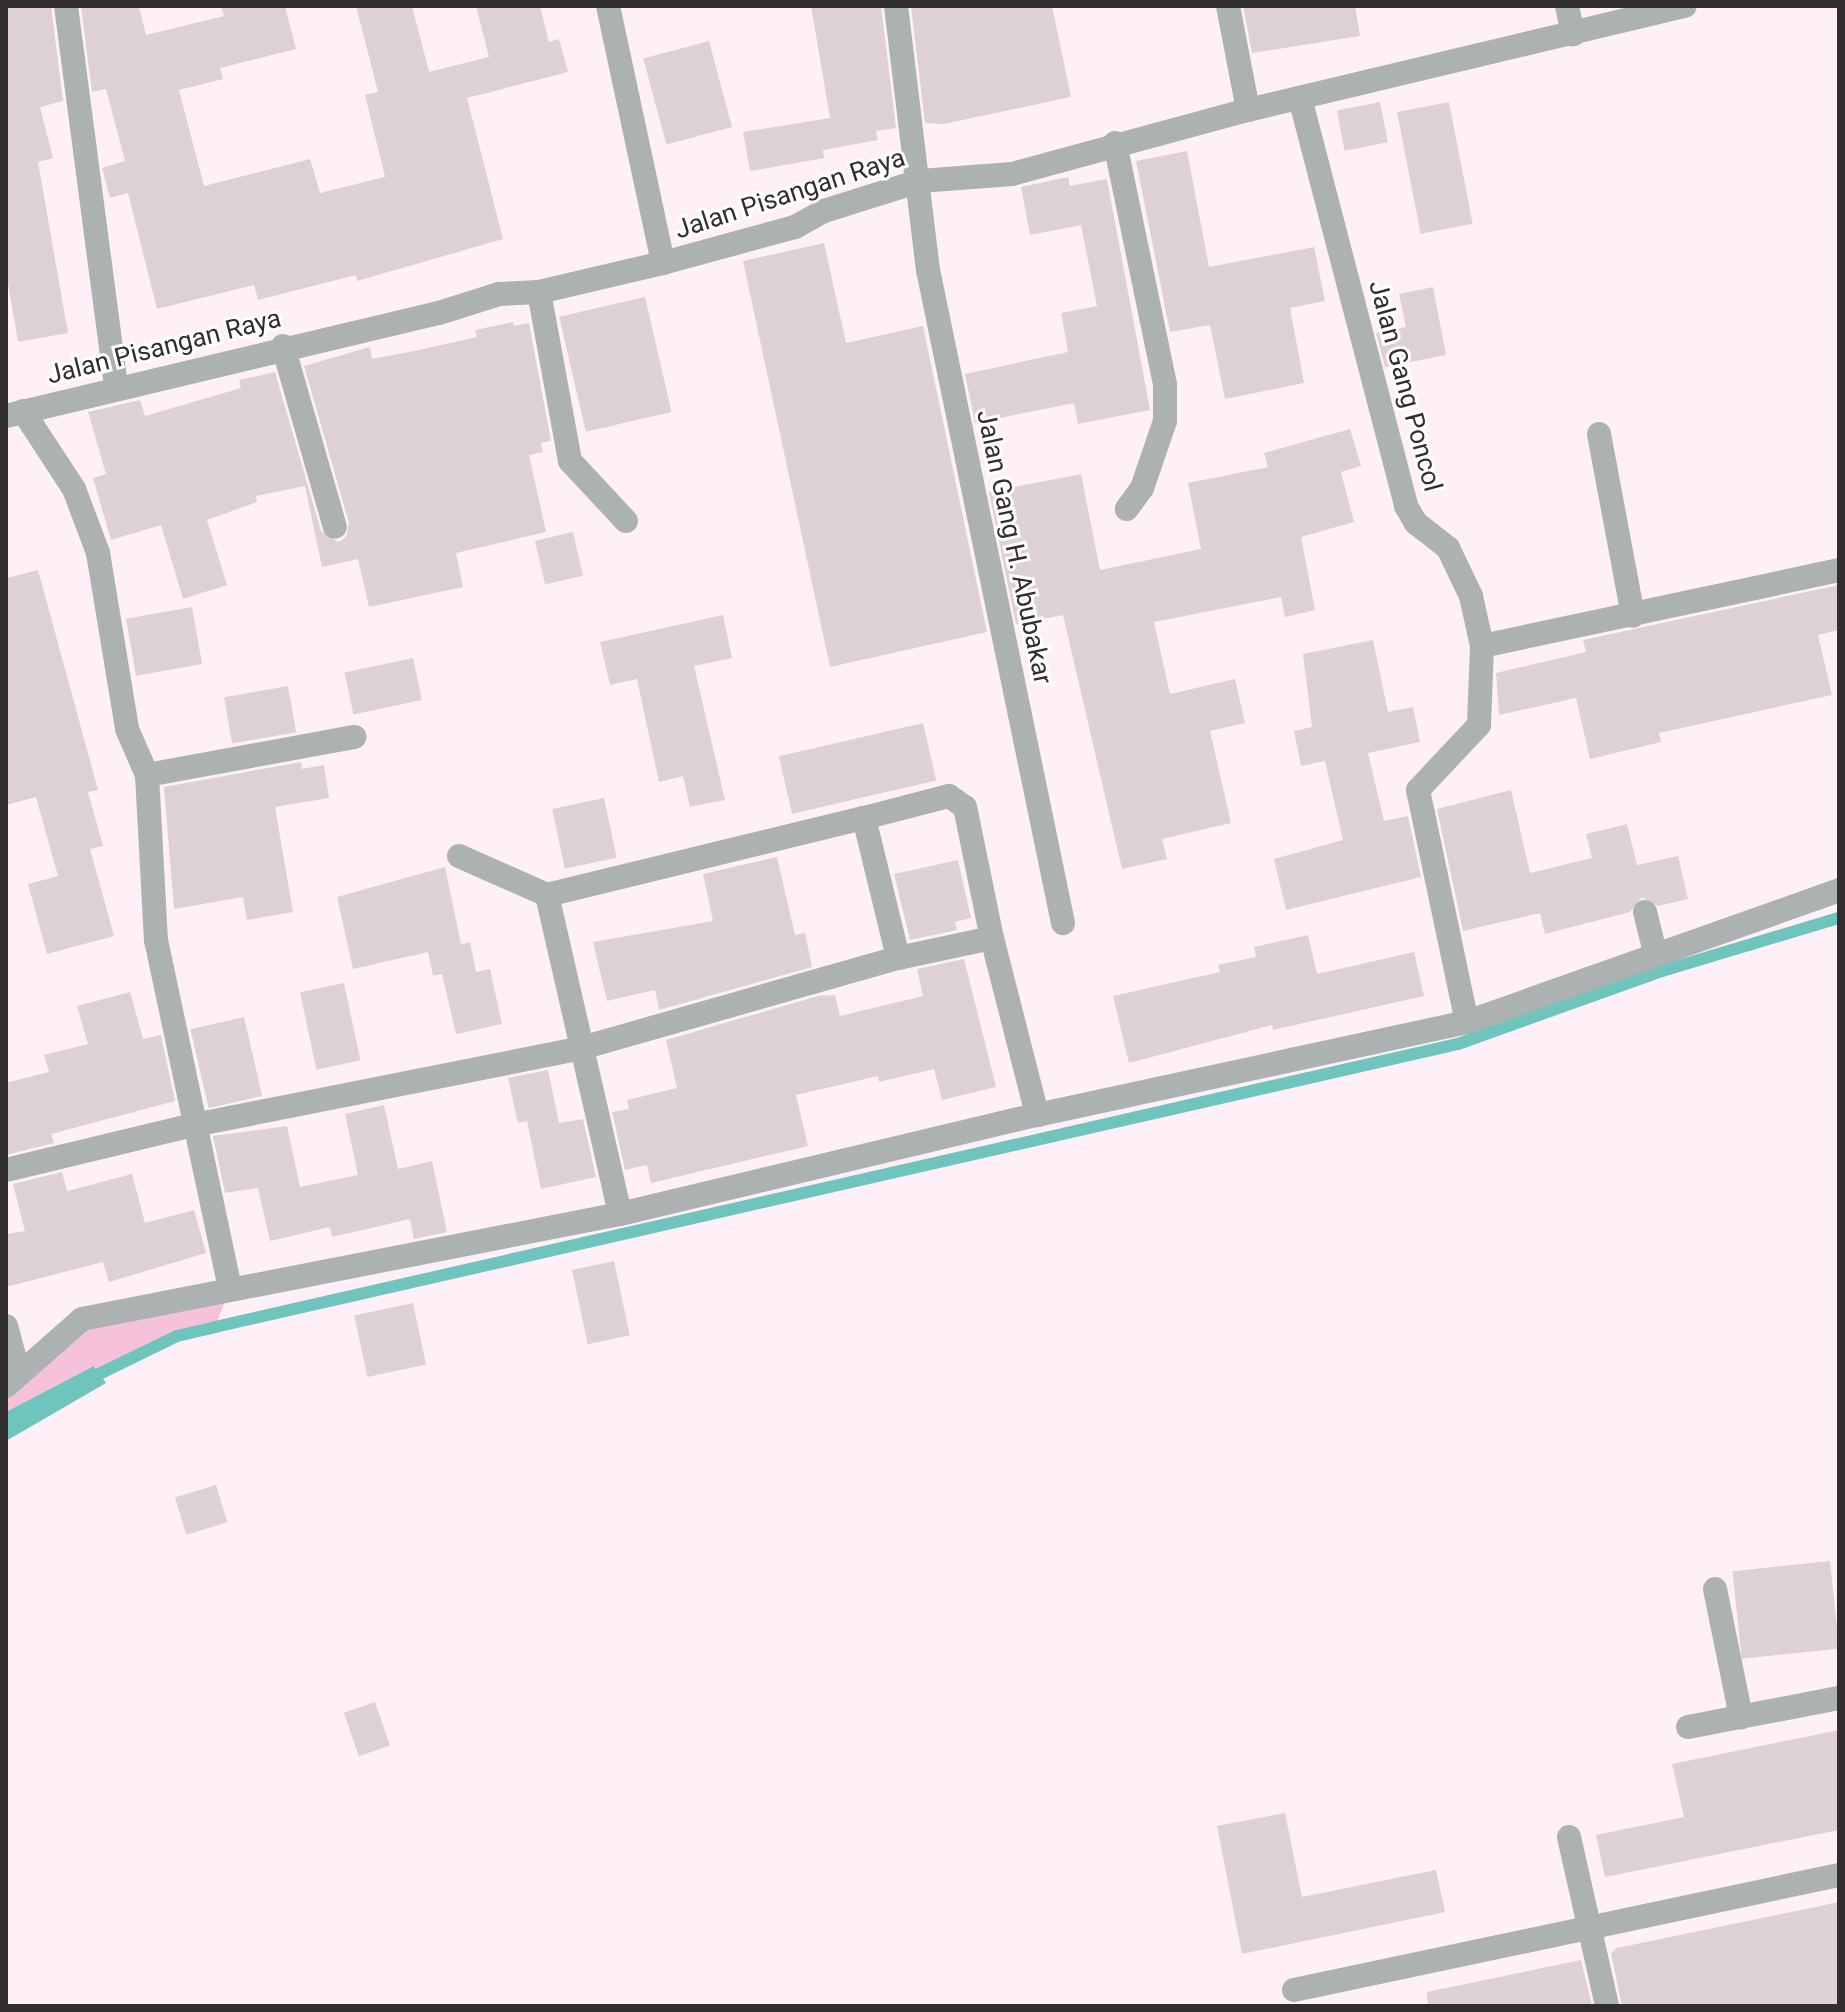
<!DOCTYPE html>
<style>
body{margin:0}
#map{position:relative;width:1845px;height:2012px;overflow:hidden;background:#fef0f6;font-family:Roboto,sans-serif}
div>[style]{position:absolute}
.green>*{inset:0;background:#f5c2d9}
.water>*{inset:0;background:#6fc4be}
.stream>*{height:12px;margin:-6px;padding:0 6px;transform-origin:6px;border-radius:6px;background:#6fc4be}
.building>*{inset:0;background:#ddd0d6;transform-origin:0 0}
.minor>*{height:24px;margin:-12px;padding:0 12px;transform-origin:12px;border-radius:12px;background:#abb2b1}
.tertiary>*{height:24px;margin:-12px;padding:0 12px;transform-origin:12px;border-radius:12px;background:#abb2b1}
span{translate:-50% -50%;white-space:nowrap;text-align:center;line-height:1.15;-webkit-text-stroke:6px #fff;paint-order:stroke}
.street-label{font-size:26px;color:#322d2f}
.frame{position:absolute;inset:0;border:8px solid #322d2f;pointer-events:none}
</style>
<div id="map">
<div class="green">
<div style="clip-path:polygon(230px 1288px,215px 1327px,177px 1336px,99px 1374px,95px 1366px,6px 1412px,6px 1386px,82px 1319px)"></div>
</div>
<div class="water">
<div style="clip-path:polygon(94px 1366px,106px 1383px,6px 1441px,6px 1412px)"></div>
</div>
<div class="stream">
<div style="left:99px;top:1374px;width:87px;rotate:-26deg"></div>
<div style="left:177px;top:1336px;width:39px;rotate:-13deg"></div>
<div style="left:215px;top:1327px;width:1275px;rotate:-12.83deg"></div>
<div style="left:1458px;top:1044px;width:217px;rotate:-19.7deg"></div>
<div style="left:1662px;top:971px;width:185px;rotate:-16.7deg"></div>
</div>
<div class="building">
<div style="clip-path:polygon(6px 6px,51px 6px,63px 101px,40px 107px,53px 158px,38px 162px,68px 333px,18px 342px,6px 272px)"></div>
<div style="clip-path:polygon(81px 6px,139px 6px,146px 35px,224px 16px,221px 6px,285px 6px,296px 49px,220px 68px,223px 79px,179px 90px,204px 186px,310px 159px,320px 193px,385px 177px,365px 95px,378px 92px,356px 6px,412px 6px,429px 72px,489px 57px,476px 6px,540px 6px,549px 42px,559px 39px,568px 72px,467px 98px,503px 239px,357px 281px,356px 275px,258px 300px,254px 285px,157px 309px,128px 193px,110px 198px,102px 168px,125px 161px,106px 89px,92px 92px)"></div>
<div style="clip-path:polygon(811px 6px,881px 6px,896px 128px,876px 131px,878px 140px,823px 150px,824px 158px,750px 171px,743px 132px,830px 118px)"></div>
<div style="clip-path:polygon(911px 6px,1052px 6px,1071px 97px,944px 124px,925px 123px)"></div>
<div style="clip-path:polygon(1243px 6px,1355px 6px,1360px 36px,1252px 53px)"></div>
<div style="left:709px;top:41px;width:89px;height:68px;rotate:75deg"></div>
<div style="left:1380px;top:102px;width:41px;height:44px;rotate:79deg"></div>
<div style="left:1449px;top:102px;width:124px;height:53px;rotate:79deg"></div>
<div style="clip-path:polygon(1187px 151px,1209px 267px,1314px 247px,1325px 301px,1290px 308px,1304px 383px,1225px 399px,1210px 325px,1170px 332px,1136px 161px)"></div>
<div style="clip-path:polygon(1068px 177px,1070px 186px,1107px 179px,1150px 410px,1078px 424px,1074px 403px,975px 423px,965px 374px,1068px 352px,1061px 313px,1097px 306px,1081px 225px,1030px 235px,1021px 187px)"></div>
<div style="clip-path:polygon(824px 243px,846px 343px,923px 326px,987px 632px,830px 667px,743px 261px)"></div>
<div style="clip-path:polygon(1433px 287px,1446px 355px,1385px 367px,1376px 333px,1406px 327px,1399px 294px)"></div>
<div style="left:645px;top:297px;width:118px;height:88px;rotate:77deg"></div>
<div style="clip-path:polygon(513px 322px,514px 326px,529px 323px,551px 441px,541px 443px,543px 452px,529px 455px,546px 532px,456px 553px,463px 587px,369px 607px,358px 559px,322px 567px,305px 486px,256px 496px,257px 502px,207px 520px,227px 585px,183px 599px,161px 525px,111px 540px,93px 478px,106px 474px,88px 412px,140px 400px,145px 416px,241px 388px,239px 380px,275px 372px,321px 531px,338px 542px,346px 537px,349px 523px,304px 366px,370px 347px,372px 359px,414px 351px,477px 337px,475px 330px)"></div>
<div style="clip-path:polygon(1350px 429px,1361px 466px,1341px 472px,1354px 522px,1301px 537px,1315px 610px,1285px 617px,1281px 597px,1154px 622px,1170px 694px,1235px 679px,1245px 723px,1210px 731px,1231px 823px,1162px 839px,1167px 859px,1122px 869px,1063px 615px,1016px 624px,989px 492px,1081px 474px,1100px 570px,1201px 549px,1188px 483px,1268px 467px,1264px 453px)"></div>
<div style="left:573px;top:532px;width:45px;height:39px;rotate:77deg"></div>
<div style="clip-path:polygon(38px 570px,98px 790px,88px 792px,103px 846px,90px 849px,114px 936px,47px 954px,28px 884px,58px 876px,36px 797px,6px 805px,6px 578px)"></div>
<div style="clip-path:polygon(1839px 585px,1839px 630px,1818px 635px,1832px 695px,1659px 733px,1661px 742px,1590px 759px,1576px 698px,1499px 715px,1496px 673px,1586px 652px,1583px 640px)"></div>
<div style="left:192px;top:607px;width:58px;height:67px;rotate:80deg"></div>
<div style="clip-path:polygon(723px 615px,732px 658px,694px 666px,725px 800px,690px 807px,683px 776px,659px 782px,637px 679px,610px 685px,600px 642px)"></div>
<div style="clip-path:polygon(1373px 640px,1388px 712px,1413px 707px,1420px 742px,1368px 753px,1384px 821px,1408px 816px,1421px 877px,1286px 910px,1274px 859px,1343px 840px,1325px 761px,1301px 766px,1294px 731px,1312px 727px,1303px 654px)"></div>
<div style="left:413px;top:658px;width:43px;height:70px;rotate:78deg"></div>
<div style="left:288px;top:686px;width:47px;height:65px;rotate:80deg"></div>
<div style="left:923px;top:723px;width:59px;height:148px;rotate:77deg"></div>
<div style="clip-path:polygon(301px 762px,302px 769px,324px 765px,329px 798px,275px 807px,293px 912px,247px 920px,243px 897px,174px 909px,164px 787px)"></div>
<div style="clip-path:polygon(1511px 790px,1530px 873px,1592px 858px,1586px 834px,1627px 824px,1637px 865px,1678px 856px,1688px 899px,1658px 906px,1642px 897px,1630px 912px,1545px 934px,1540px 913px,1463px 931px,1437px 809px)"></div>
<div style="left:604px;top:798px;width:61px;height:53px;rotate:78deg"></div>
<div style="clip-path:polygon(777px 857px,795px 935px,805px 933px,812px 967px,659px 1010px,655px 990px,607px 1001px,593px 942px,713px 921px,703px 874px)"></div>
<div style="clip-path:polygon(958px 860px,971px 918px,955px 922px,957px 930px,910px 940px,894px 874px)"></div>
<div style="clip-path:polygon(445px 867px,461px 944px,470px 942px,476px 972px,490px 969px,502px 1024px,456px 1034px,442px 974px,433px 976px,428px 952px,353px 969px,337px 897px)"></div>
<div style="clip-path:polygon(1308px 935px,1317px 974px,1414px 952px,1424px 996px,1273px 1030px,1272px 1025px,1129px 1063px,1113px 996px,1220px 972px,1218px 965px,1256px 957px,1254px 947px)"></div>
<div style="clip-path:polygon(964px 959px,996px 1087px,942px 1100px,934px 1069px,879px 1082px,878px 1076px,796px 1095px,808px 1146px,651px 1183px,647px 1165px,625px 1170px,612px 1112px,629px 1109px,627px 1100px,677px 1088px,666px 1040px,818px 996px,835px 995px,840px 1016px,923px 996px,917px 969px)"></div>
<div style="left:344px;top:983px;width:79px;height:45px;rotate:78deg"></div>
<div style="clip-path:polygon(130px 992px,143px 1039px,161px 1035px,175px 1101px,51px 1134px,54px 1143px,6px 1155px,6px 1083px,49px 1072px,44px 1055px,88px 1044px,77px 1006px)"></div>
<div style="left:244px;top:1017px;width:81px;height:55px;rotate:77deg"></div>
<div style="clip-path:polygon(548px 1070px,559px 1123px,583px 1119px,596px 1177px,541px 1189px,527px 1121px,518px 1123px,508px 1078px)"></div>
<div style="clip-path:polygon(384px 1105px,398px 1169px,432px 1161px,447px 1232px,414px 1239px,410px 1219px,332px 1237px,330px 1227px,270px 1241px,258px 1188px,225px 1193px,213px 1136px,287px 1126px,300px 1187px,358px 1175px,345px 1114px)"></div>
<div style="clip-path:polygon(62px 1172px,67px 1191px,132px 1174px,145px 1223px,194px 1210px,206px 1253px,109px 1282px,103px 1262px,6px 1287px,6px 1234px,25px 1231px,13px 1184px)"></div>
<div style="left:614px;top:1261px;width:76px;height:43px;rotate:78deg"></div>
<div style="left:413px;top:1303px;width:63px;height:60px;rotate:78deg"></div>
<div style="left:216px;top:1485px;width:39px;height:43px;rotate:73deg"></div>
<div style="left:1830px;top:1561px;width:88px;height:98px;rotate:84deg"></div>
<div style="left:375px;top:1702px;width:46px;height:33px;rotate:71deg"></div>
<div style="clip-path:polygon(1839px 1730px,1839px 1830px,1605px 1877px,1596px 1835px,1684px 1817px,1672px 1764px)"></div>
<div style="clip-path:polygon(1285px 1813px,1302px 1897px,1436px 1870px,1445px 1912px,1242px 1954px,1217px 1826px)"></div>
<div style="clip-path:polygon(1839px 1902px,1839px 2006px,1622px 2006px,1611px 1954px,1617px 1948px)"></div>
<div style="clip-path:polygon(1581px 1960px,1592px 2006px,1428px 2006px,1427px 1992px)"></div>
</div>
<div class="minor">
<div style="left:66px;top:6px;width:385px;rotate:82.5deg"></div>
<div style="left:608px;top:6px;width:263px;rotate:77.9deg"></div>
<div style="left:896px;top:6px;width:266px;rotate:83.1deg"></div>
<div style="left:928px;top:270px;width:667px;rotate:78.32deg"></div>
<div style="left:1228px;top:6px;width:106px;rotate:79.1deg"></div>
<div style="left:1567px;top:6px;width:29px;rotate:78deg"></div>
<div style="left:1300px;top:98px;width:422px;rotate:75.4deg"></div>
<div style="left:1406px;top:506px;width:20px;rotate:60deg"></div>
<div style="left:1416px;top:523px;width:41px;rotate:38deg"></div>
<div style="left:1448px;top:548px;width:53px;rotate:64.4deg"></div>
<div style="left:1471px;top:596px;width:51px;rotate:77.6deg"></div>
<div style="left:1482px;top:646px;width:79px;rotate:92.2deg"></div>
<div style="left:1479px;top:725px;width:89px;rotate:133.2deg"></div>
<div style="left:1418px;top:790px;width:237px;rotate:78.1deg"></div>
<div style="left:1115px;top:143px;width:246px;rotate:78.3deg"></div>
<div style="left:1165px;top:384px;width:37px;rotate:90deg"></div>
<div style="left:1165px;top:421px;width:71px;rotate:108.9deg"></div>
<div style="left:1142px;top:488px;width:26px;rotate:126deg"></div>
<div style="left:539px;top:292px;width:172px;rotate:79.6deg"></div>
<div style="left:570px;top:461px;width:82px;rotate:47deg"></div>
<div style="left:283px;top:346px;width:188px;rotate:74deg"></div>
<div style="left:23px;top:411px;width:93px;rotate:56.8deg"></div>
<div style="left:74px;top:489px;width:68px;rotate:69.4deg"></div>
<div style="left:98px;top:553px;width:178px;rotate:80.6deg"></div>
<div style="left:127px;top:729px;width:50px;rotate:66.5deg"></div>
<div style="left:147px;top:775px;width:165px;rotate:86.9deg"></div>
<div style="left:156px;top:940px;width:356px;rotate:78deg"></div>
<div style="left:1599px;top:434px;width:185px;rotate:79.4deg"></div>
<div style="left:1482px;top:646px;width:365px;rotate:-12deg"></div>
<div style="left:147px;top:775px;width:211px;rotate:-10.4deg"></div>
<div style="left:864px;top:818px;width:88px;rotate:-14.5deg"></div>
<div style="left:949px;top:796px;width:19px;rotate:35deg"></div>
<div style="left:965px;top:807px;width:134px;rotate:78.4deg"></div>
<div style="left:992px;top:938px;width:183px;rotate:75.7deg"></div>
<div style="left:459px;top:856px;width:96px;rotate:23.9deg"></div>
<div style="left:547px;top:895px;width:327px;rotate:77.1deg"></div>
<div style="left:547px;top:895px;width:326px;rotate:-13.7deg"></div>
<div style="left:864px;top:818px;width:144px;rotate:76.3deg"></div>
<div style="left:1645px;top:912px;width:45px;rotate:76deg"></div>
<div style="left:6px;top:1170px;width:193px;rotate:-13.5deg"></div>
<div style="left:194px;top:1125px;width:391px;rotate:-11.2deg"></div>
<div style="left:578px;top:1049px;width:333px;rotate:-15.9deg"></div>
<div style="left:898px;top:958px;width:96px;rotate:-12deg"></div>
<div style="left:6px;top:1326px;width:50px;rotate:74.8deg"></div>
<div style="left:6px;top:1386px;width:101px;rotate:-41.4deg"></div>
<div style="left:82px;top:1319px;width:548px;rotate:-11.04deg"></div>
<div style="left:620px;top:1214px;width:429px;rotate:-13.4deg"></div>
<div style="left:1037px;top:1115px;width:440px;rotate:-12.2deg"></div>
<div style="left:1467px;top:1022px;width:395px;rotate:-19.5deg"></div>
<div style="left:1715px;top:1589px;width:131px;rotate:78.5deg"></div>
<div style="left:1688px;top:1727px;width:154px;rotate:-10.9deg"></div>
<div style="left:1569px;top:1837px;width:173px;rotate:77.3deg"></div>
<div style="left:1294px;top:1990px;width:557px;rotate:-11.92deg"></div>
</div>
<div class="tertiary">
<div style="left:6px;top:416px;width:445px;rotate:-13.4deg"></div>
<div style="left:439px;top:313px;width:63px;rotate:-17.6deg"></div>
<div style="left:499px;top:294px;width:40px;rotate:-2.9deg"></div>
<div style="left:539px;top:292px;width:127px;rotate:-13.2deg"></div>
<div style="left:663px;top:263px;width:137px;rotate:-15.3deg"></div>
<div style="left:795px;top:227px;width:33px;rotate:-29deg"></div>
<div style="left:824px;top:211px;width:101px;rotate:-17.4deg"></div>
<div style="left:920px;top:181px;width:92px;rotate:-4.4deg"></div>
<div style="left:1012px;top:174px;width:245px;rotate:-15.2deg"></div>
<div style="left:1248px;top:110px;width:449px;rotate:-13.4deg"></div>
</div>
<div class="street-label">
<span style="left:790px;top:194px;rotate:-18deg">Jalan Pisangan Raya</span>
<span style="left:164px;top:347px;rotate:-14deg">Jalan Pisangan Raya</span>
<span style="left:1405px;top:386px;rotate:75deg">Jalan Gang Poncol</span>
<span style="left:1014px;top:547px;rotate:78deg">Jalan Gang H. Abubakar</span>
</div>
<div class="frame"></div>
</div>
